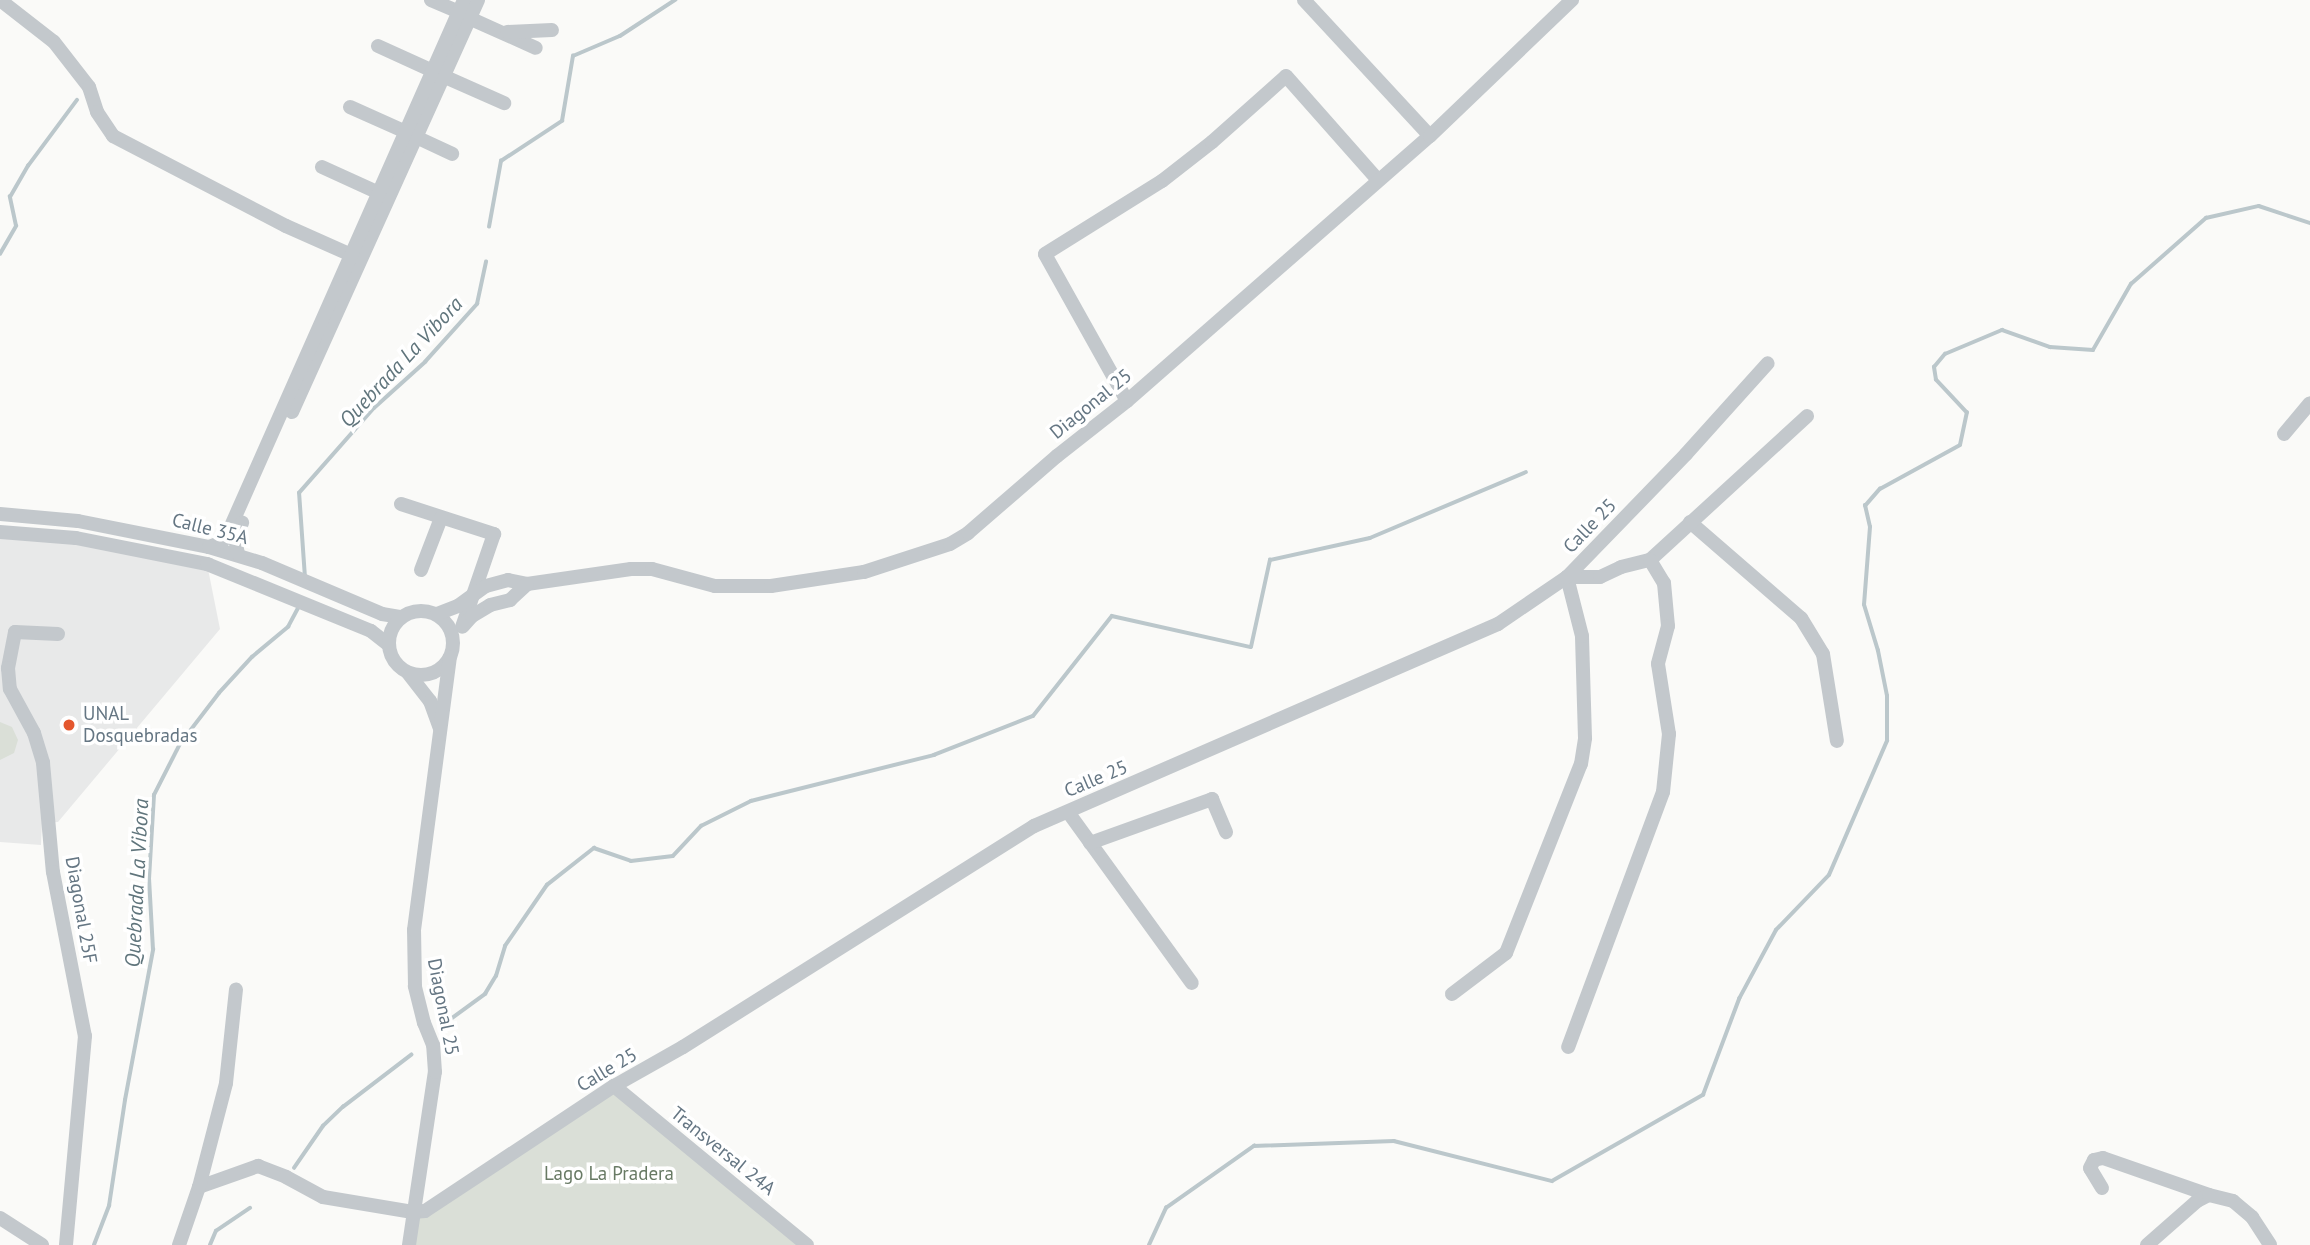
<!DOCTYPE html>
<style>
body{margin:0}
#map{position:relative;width:2310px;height:1245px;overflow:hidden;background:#fafaf8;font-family:"PT Sans",sans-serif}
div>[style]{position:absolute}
.built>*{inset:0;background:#e8e9e9}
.green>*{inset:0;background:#dadfd7}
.stream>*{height:3.5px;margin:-1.75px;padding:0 1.75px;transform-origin:1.75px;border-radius:1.75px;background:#bbc7cb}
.minor>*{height:14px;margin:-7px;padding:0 7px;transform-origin:7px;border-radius:7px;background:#c3c8cc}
.minor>.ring{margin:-7px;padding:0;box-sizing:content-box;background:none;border:14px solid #c3c8cc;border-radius:50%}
.dots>*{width:19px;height:19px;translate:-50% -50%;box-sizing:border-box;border:4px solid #fff;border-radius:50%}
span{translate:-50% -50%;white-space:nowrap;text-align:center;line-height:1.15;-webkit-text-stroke:7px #fff;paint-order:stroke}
.street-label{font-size:19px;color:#657683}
.poi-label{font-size:19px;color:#657683}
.left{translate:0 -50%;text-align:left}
.park-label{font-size:19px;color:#687a64}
.water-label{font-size:21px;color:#60757c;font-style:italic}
</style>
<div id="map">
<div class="built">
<div style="clip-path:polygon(0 532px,207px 564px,220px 629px,58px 822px,42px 823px,41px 845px,0 842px)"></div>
</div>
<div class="green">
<div style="clip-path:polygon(0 722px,12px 727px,18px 740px,14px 753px,0 760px)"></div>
<div style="clip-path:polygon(614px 1086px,807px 1245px,409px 1245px,413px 1212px)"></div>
</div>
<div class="stream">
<div style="left:489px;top:227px;width:67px;rotate:-79.7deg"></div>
<div style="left:501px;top:161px;width:73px;rotate:-33.3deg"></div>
<div style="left:562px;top:121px;width:66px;rotate:-80.4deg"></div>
<div style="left:573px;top:56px;width:51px;rotate:-23.1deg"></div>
<div style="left:620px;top:36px;width:66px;rotate:-33.2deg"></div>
<div style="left:0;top:254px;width:32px;rotate:-60deg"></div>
<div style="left:16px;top:226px;width:30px;rotate:-102deg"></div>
<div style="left:10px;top:197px;width:36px;rotate:-60deg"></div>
<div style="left:28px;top:166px;width:82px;rotate:-53.4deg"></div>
<div style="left:305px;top:578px;width:85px;rotate:-94deg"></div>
<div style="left:299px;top:493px;width:113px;rotate:-48.6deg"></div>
<div style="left:374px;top:408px;width:69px;rotate:-42deg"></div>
<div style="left:425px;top:362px;width:78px;rotate:-48.1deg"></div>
<div style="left:477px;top:304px;width:43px;rotate:-77.9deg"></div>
<div style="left:444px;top:1024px;width:51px;rotate:-36.2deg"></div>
<div style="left:485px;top:994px;width:21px;rotate:-59deg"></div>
<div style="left:496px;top:976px;width:31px;rotate:-73deg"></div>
<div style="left:505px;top:946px;width:74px;rotate:-55.5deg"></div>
<div style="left:547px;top:885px;width:60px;rotate:-38.2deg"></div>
<div style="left:594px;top:848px;width:39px;rotate:19deg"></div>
<div style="left:631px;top:861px;width:42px;rotate:-6.8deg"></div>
<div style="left:673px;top:856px;width:41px;rotate:-47deg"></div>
<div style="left:701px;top:826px;width:56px;rotate:-26.6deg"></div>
<div style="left:751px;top:801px;width:189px;rotate:-14.1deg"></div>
<div style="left:934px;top:755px;width:106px;rotate:-21.5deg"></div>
<div style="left:1033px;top:716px;width:127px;rotate:-51.7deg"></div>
<div style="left:1112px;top:616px;width:142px;rotate:12.6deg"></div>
<div style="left:1251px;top:647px;width:89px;rotate:-77.7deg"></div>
<div style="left:1270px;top:560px;width:102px;rotate:-12.4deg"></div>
<div style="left:1370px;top:538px;width:169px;rotate:-22.9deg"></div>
<div style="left:294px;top:1168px;width:51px;rotate:-55.4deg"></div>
<div style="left:323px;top:1126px;width:28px;rotate:-44deg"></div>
<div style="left:343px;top:1107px;width:86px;rotate:-37.4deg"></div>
<div style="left:94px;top:1245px;width:42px;rotate:-69deg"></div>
<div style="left:109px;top:1206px;width:107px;rotate:-81.4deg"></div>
<div style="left:125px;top:1100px;width:153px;rotate:-79.4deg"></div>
<div style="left:153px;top:950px;width:71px;rotate:-93.2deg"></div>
<div style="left:149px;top:879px;width:84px;rotate:-86.6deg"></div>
<div style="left:154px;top:795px;width:57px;rotate:-63deg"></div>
<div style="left:180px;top:744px;width:64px;rotate:-52.6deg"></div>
<div style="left:219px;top:693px;width:49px;rotate:-47.5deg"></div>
<div style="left:252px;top:657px;width:47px;rotate:-39.8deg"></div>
<div style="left:288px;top:627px;width:24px;rotate:-62deg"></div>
<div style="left:210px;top:1245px;width:15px;rotate:-67deg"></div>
<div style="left:216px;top:1231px;width:41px;rotate:-34.1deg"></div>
<div style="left:1149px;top:1245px;width:41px;rotate:-65.3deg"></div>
<div style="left:1166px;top:1208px;width:108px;rotate:-35.2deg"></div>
<div style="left:1254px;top:1146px;width:140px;rotate:-2deg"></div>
<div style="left:1394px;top:1141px;width:163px;rotate:14.2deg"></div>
<div style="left:1552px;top:1181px;width:174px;rotate:-29.7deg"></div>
<div style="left:1703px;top:1095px;width:103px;rotate:-69.4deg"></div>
<div style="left:1739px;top:999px;width:78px;rotate:-61.8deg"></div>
<div style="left:1776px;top:930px;width:76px;rotate:-46.1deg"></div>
<div style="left:1829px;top:875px;width:146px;rotate:-66.6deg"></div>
<div style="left:1887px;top:741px;width:45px;rotate:-90deg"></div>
<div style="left:1887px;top:696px;width:46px;rotate:-101.3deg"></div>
<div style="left:1878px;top:651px;width:48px;rotate:-106.9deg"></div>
<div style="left:1864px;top:605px;width:78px;rotate:-85.6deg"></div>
<div style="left:1870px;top:527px;width:22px;rotate:-103deg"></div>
<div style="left:1865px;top:506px;width:23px;rotate:-49deg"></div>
<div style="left:1880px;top:489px;width:91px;rotate:-28.8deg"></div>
<div style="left:1960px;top:445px;width:33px;rotate:-78deg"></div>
<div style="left:1967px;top:413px;width:45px;rotate:-133.2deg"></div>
<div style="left:1936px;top:380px;width:13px;rotate:-99deg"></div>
<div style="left:1934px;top:367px;width:17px;rotate:-50deg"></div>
<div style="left:1945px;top:354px;width:62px;rotate:-22.8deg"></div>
<div style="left:2002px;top:330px;width:51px;rotate:19.5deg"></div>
<div style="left:2050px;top:347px;width:43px;rotate:4deg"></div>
<div style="left:2093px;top:350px;width:76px;rotate:-60.1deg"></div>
<div style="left:2131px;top:284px;width:100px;rotate:-41.3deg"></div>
<div style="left:2206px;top:218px;width:54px;rotate:-12.8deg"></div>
<div style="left:2259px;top:206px;width:54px;rotate:18.4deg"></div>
</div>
<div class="minor">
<div style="left:0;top:0;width:68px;rotate:37.9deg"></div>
<div style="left:54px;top:42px;width:57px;rotate:52.1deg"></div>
<div style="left:89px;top:87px;width:26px;rotate:72deg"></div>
<div style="left:97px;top:112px;width:29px;rotate:56deg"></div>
<div style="left:113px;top:136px;width:195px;rotate:27.5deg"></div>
<div style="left:286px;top:226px;width:81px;rotate:24deg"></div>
<div style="left:431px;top:0;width:30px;rotate:23deg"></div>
<div style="left:1304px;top:0;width:185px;rotate:47.2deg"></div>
<div style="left:469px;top:18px;width:73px;rotate:24.1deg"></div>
<div style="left:507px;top:32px;width:45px;rotate:-2.5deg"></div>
<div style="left:378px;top:46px;width:60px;rotate:24.4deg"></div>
<div style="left:443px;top:76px;width:67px;rotate:23.9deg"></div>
<div style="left:350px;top:107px;width:61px;rotate:24.1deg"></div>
<div style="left:416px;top:137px;width:40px;rotate:25deg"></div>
<div style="left:322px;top:167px;width:63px;rotate:24.5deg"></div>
<div style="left:1127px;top:401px;width:168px;rotate:-119.2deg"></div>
<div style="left:1045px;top:254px;width:138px;rotate:-32deg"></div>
<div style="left:1162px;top:181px;width:63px;rotate:-38deg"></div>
<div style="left:1212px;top:142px;width:99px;rotate:-41.7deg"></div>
<div style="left:1286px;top:76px;width:139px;rotate:48.5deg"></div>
<div style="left:292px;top:412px;width:452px;rotate:-65.7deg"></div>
<div style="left:2284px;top:434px;width:40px;rotate:-50deg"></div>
<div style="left:401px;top:504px;width:98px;rotate:17.9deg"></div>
<div style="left:494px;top:534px;width:98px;rotate:109deg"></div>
<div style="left:0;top:514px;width:78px;rotate:5.1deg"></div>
<div style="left:78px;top:521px;width:134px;rotate:11.2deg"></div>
<div style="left:209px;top:547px;width:55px;rotate:16.8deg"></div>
<div style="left:262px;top:563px;width:130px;rotate:23deg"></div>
<div style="left:382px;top:614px;width:18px;rotate:9deg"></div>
<div style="left:1690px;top:522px;width:147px;rotate:40.9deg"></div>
<div style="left:1801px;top:618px;width:42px;rotate:58.6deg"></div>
<div style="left:1823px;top:654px;width:88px;rotate:80.9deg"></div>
<div style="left:0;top:532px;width:76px;rotate:4.5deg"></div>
<div style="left:76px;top:538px;width:134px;rotate:11.2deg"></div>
<div style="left:207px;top:564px;width:177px;rotate:22.2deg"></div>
<div style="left:371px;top:631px;width:23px;rotate:38deg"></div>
<div style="left:209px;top:547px;width:14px;rotate:-21deg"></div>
<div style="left:222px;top:542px;width:9px;rotate:-54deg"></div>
<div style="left:227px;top:535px;width:585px;rotate:-66.11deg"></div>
<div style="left:238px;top:554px;width:16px;rotate:-101deg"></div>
<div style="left:235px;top:538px;width:17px;rotate:-65deg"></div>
<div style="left:1650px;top:560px;width:213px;rotate:-42.5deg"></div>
<div style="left:421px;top:570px;width:56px;rotate:-69deg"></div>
<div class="ring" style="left:389px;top:611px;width:50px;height:50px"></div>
<div style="left:437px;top:614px;width:22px;rotate:-21deg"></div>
<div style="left:458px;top:606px;width:34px;rotate:-36deg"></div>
<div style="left:486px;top:586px;width:23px;rotate:-15deg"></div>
<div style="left:508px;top:580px;width:19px;rotate:12deg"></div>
<div style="left:527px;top:584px;width:105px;rotate:-8.2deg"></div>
<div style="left:631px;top:569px;width:21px"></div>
<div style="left:652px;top:569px;width:65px;rotate:15.1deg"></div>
<div style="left:715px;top:586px;width:56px"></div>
<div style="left:771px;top:586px;width:94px;rotate:-8.6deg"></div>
<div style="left:864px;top:572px;width:90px;rotate:-18deg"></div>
<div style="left:950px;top:544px;width:21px;rotate:-31deg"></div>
<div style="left:968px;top:533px;width:118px;rotate:-40.9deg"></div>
<div style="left:1057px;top:456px;width:89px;rotate:-38.2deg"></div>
<div style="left:1127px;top:401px;width:403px;rotate:-41.2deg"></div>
<div style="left:1430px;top:136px;width:197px;rotate:-43.8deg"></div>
<div style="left:463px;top:626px;width:13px;rotate:-48deg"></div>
<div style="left:472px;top:616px;width:21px;rotate:-31deg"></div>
<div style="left:490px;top:605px;width:21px;rotate:-14deg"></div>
<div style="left:510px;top:600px;width:23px;rotate:-43deg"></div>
<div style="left:58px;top:634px;width:43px;rotate:-177.3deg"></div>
<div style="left:15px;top:632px;width:37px;rotate:101deg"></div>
<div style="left:8px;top:668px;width:21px;rotate:85deg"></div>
<div style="left:10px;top:689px;width:50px;rotate:61.4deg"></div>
<div style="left:34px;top:733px;width:31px;rotate:73deg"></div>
<div style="left:43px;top:763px;width:109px;rotate:84.8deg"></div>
<div style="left:53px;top:872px;width:167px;rotate:79deg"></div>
<div style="left:85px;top:1036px;width:210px;rotate:95.2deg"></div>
<div style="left:408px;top:673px;width:36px;rotate:52deg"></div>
<div style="left:430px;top:701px;width:29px;rotate:70deg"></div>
<div style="left:1068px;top:812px;width:211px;rotate:54.1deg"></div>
<div style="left:1090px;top:843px;width:130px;rotate:-19.8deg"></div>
<div style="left:1212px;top:799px;width:36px;rotate:67deg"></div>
<div style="left:1452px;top:994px;width:68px;rotate:-37.2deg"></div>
<div style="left:1506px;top:953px;width:203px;rotate:-68.4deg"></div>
<div style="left:1581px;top:764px;width:26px;rotate:-81deg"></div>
<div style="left:1585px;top:738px;width:102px;rotate:-91.7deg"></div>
<div style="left:1582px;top:636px;width:61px;rotate:-104.3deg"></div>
<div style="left:1567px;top:577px;width:33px"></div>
<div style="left:1600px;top:577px;width:23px;rotate:-25deg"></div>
<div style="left:1621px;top:567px;width:30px;rotate:-14deg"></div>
<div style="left:1650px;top:560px;width:27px;rotate:59deg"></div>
<div style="left:1664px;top:583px;width:43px;rotate:84.7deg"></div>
<div style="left:1668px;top:626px;width:39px;rotate:105deg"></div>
<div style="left:1658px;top:664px;width:71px;rotate:81.1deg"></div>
<div style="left:1669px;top:734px;width:58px;rotate:95.9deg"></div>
<div style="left:1663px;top:792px;width:272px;rotate:110.4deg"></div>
<div style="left:614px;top:1086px;width:250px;rotate:39.5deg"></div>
<div style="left:199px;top:1187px;width:63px;rotate:-19.6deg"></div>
<div style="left:258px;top:1166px;width:30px;rotate:21deg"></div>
<div style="left:286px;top:1177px;width:42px;rotate:28.4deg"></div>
<div style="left:323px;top:1197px;width:91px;rotate:9.5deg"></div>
<div style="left:413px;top:1212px;width:12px;rotate:-5deg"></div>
<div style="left:425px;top:1211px;width:227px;rotate:-33.5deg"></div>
<div style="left:614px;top:1086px;width:79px;rotate:-29.5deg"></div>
<div style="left:683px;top:1047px;width:415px;rotate:-32.2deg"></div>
<div style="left:1034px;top:826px;width:506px;rotate:-23.53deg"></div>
<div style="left:1498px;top:624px;width:83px;rotate:-34.3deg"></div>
<div style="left:1567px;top:577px;width:171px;rotate:-45.9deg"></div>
<div style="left:1686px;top:454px;width:122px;rotate:-48deg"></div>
<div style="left:2102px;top:1188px;width:23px;rotate:-121deg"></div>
<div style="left:2090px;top:1168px;width:9px;rotate:-63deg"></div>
<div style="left:2094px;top:1160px;width:9px;rotate:-13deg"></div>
<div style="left:2103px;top:1158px;width:112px;rotate:19.2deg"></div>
<div style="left:0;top:1218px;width:50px;rotate:32.7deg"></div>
<div style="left:179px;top:1245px;width:61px;rotate:-71deg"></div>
<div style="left:199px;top:1187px;width:107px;rotate:-75.4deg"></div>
<div style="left:226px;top:1083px;width:94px;rotate:-83.9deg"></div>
<div style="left:409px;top:1245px;width:175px;rotate:-81.5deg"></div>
<div style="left:435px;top:1072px;width:27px;rotate:-94deg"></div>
<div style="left:433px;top:1045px;width:24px;rotate:-112deg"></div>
<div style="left:424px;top:1023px;width:38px;rotate:-104deg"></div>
<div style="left:415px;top:986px;width:56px;rotate:-91deg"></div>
<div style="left:414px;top:930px;width:275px;rotate:-82.5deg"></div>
<div style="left:2147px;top:1245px;width:67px;rotate:-41.3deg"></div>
<div style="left:2197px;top:1201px;width:13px;rotate:-27deg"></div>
<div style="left:2209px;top:1195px;width:25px;rotate:14deg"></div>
<div style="left:2233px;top:1201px;width:25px;rotate:40deg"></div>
<div style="left:2252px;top:1217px;width:33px;rotate:57deg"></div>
</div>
<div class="dots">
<div style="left:69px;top:725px;background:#e4572e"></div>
</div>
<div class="street-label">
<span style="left:1091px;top:404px;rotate:-39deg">Diagonal 25</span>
<span style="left:1590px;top:526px;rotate:-46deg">Calle 25</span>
<span style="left:210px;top:529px;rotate:14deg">Calle 35A</span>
<span style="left:1096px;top:779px;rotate:-23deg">Calle 25</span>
<span style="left:81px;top:910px;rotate:80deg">Diagonal 25F</span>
<span style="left:443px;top:1007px;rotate:79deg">Diagonal 25</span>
<span style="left:607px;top:1070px;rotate:-31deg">Calle 25</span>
<span style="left:723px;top:1151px;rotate:39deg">Transversal 24A</span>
</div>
<div class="poi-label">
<span class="left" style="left:83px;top:725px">UNAL<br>Dosquebradas</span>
</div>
<div class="park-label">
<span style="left:609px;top:1174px">Lago La Pradera</span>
</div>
<div class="water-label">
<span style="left:401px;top:362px;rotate:-47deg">Quebrada La Vibora</span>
<span style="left:137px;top:883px;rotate:-87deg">Quebrada La Vibora</span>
</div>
</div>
